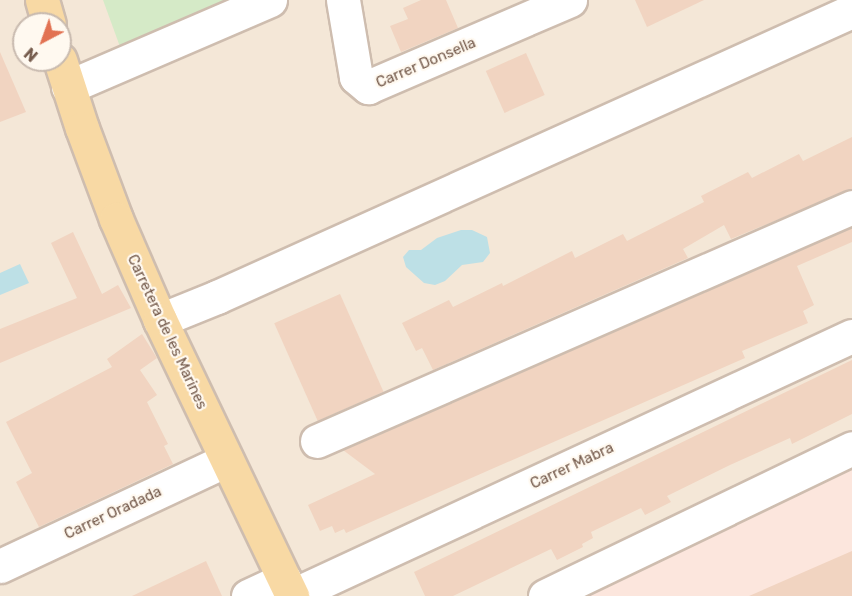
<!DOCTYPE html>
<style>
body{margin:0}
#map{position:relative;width:852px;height:596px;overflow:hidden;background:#fcf5e9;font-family:Rubik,sans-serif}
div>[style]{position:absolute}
.residential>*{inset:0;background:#f4e7d7}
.commercial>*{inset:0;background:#fce6dd}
.green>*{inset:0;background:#d5eac7}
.water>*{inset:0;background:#bde0e6}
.building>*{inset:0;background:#f1d4c1;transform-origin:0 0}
.roads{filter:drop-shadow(2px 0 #cebdaf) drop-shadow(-2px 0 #cebdaf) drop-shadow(0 2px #cebdaf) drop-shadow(0 -2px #cebdaf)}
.minor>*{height:33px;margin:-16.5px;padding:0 16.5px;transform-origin:16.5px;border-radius:16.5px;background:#fff}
.major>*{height:33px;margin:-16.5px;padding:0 16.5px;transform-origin:16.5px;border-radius:16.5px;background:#f8d9a4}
span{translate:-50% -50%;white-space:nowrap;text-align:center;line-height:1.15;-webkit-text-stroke:4.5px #fff9f0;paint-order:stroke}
.street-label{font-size:15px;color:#765c4d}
.north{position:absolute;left:12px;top:12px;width:60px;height:60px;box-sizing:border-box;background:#fff9f0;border:2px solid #c8baaf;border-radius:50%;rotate:221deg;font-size:16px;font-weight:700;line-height:24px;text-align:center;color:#765c4d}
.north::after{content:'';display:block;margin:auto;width:21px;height:27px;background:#e27252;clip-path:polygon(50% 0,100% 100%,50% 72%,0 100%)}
</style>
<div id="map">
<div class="residential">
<div style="clip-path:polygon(evenodd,0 0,852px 0,852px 596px,0 596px,0 0,24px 24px,60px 24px,60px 60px,24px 60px,24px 24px)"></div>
</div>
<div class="commercial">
<div style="clip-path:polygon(852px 466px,852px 596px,586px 596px)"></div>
</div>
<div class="green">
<div style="clip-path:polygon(103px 0,241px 0,123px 55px)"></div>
</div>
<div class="water">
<div style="clip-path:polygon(461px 230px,472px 230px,487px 237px,490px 253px,483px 262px,462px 265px,445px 281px,435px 285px,424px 283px,406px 267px,403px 257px,409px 250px,421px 250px,437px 238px)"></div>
<div style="clip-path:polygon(20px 264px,29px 283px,0 295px,0 273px)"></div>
</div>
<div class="building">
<div style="clip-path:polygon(421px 0,446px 0,458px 28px,401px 52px,390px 26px,408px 19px,403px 8px)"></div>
<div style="clip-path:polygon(635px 0,704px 0,647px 27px)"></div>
<div style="clip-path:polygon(0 52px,26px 112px,0 122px)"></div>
<div style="left:526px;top:53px;width:46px;height:44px;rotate:66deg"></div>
<div style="clip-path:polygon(852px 137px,852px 189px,731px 239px,724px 225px,683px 249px,688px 258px,433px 370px,422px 348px,416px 351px,402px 323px,449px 300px,453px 307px,502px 283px,503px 286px,572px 251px,575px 258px,623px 234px,627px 241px,704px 202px,701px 196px,748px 172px,752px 178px,799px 154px,803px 161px)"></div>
<div style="clip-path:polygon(852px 227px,852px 242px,797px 266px,814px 305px,803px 311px,808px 323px,742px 351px,745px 358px,346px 533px,344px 529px,335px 533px,332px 526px,320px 531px,308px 505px,375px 474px,343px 450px)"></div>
<div style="clip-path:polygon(73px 232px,102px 294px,118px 285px,131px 308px,0 363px,0 329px,77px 298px,51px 243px)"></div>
<div style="left:340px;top:294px;width:107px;height:72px;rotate:66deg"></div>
<div style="clip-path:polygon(142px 334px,157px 358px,140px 370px,157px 395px,147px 402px,168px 444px,164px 446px,173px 464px,39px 527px,16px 482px,32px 473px,6px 422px,112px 367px,107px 359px)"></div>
<div style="clip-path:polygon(852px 360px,852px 414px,792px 444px,790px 438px,730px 465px,667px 496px,671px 502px,645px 515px,641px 508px,591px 532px,593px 538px,582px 544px,583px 547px,557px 560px,551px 549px,453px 596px,425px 596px,414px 572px)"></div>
<div style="clip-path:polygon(852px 551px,852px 596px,749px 596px)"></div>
<div style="clip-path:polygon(206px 561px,222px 596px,132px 596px)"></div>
</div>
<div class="roads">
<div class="minor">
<div style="left:343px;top:0;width:78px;rotate:80.4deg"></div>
<div style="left:356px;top:77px;width:16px;rotate:40deg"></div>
<div style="left:368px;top:87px;width:220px;rotate:-23.3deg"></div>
<div style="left:68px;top:87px;width:220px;rotate:-23.3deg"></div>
<div style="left:160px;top:320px;width:61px;rotate:-22deg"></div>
<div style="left:217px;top:297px;width:696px;rotate:-24.25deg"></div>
<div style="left:317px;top:441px;width:584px;rotate:-23.62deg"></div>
<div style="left:0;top:566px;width:250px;rotate:-25.1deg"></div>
<div style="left:248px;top:596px;width:40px;rotate:-25deg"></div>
<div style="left:291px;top:596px;width:618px;rotate:-24.87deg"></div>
<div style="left:545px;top:596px;width:341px;rotate:-25.7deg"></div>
</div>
<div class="major">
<div style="left:42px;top:0;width:25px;rotate:74deg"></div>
<div style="left:60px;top:60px;width:71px;rotate:72.1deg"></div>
<div style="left:82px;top:128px;width:97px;rotate:69.5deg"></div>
<div style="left:116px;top:219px;width:110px;rotate:66.5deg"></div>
<div style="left:160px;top:320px;width:306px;rotate:64.4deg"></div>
</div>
</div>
<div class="street-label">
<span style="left:426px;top:63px;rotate:-23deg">Carrer Donsella</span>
<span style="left:167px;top:332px;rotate:65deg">Carretera de les Marines</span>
<span style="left:572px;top:466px;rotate:-25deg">Carrer Mabra</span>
<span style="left:113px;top:513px;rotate:-25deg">Carrer Oradada</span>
</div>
<div class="north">N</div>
</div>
